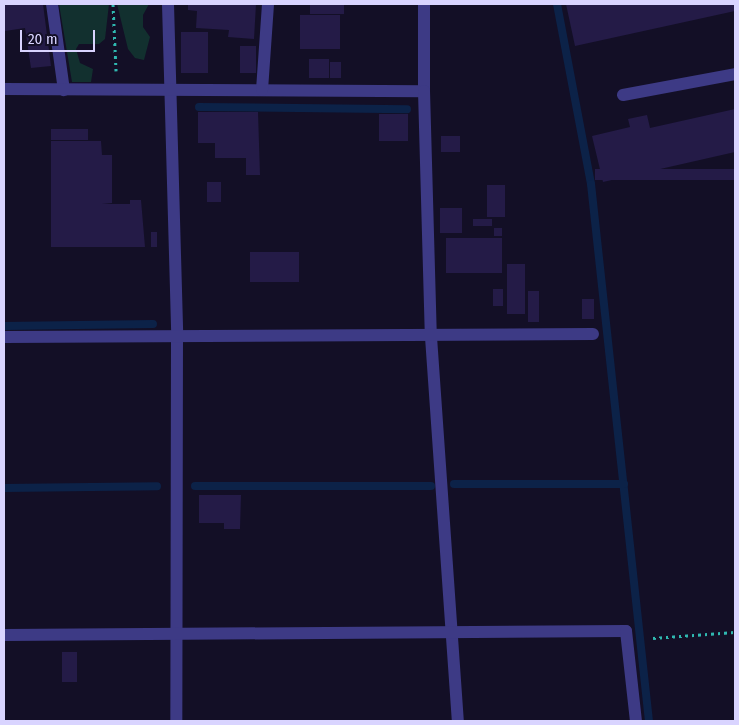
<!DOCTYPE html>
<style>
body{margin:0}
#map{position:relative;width:739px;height:725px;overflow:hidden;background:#130f26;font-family:"Fira Sans Condensed",sans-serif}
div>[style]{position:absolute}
.green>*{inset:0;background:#12302f}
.stream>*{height:8px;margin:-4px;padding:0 4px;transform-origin:4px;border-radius:4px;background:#0c2248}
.building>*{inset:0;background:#241b47;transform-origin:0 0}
.path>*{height:3px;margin-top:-1.5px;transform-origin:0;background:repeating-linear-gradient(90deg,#2fb8b0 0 2.5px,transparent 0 6.5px)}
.service>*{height:12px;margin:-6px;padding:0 6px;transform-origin:6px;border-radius:6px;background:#3d3a85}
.minor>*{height:12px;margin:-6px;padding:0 6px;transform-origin:6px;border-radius:6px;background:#3d3a85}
span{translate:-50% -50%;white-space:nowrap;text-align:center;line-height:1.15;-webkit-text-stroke:5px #130f26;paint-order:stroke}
.frame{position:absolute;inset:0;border:5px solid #d9d4ff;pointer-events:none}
.scale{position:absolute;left:20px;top:30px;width:75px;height:22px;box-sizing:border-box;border:2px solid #d9d4ff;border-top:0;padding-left:6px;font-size:15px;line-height:18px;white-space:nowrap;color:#d9d4ff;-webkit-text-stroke:4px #130f26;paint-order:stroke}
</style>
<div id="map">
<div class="green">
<div style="clip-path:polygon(59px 4px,109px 4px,105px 39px,99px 44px,79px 44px,76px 49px,80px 63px,93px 69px,91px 82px,72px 82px)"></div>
<div style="clip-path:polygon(117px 4px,149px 4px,143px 15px,143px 27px,150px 37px,144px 60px,135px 58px,128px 49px)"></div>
</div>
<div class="stream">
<div style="left:557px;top:4px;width:183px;rotate:79.3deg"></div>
<div style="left:591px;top:184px;width:540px;rotate:83.84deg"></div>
<div style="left:199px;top:107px;width:208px;rotate:0.6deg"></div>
<div style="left:4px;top:326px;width:149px;rotate:-0.8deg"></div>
<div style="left:454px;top:484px;width:170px"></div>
<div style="left:195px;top:486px;width:236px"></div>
<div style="left:4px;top:488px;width:153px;rotate:-0.7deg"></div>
</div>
<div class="building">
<div style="clip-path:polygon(4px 4px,43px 4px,51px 66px,31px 68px,25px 28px,5px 31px)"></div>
<div style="clip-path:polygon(188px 4px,256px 4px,254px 39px,228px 37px,229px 30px,196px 28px,197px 11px,188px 10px)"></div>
<div style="left:310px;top:4px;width:34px;height:10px"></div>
<div style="clip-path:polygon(566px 4px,735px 4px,735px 11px,575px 46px)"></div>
<div style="left:340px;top:15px;width:34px;height:40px;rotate:90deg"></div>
<div style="left:181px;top:32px;width:27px;height:41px"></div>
<div style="left:240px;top:46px;width:16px;height:27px"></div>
<div style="left:309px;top:59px;width:20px;height:19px"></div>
<div style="left:330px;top:62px;width:11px;height:16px"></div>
<div style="clip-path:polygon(735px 109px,735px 152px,603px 182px,592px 136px,630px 127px,628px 119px,647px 115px,650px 128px)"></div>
<div style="clip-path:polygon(198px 112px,258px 112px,260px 175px,246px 175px,246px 158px,215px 158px,215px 143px,198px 143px)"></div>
<div style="left:379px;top:114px;width:29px;height:27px"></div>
<div style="left:51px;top:129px;width:37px;height:11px"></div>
<div style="left:441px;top:136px;width:19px;height:16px"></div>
<div style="clip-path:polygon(51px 141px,101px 141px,102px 155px,112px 155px,112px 203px,102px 204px,130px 204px,130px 200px,141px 200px,145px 247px,51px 247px)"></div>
<div style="left:735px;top:169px;width:11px;height:140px;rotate:90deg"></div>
<div style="left:207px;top:182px;width:14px;height:20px"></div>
<div style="left:487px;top:185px;width:18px;height:32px"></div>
<div style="left:440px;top:208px;width:22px;height:25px"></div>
<div style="left:473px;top:219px;width:19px;height:7px"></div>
<div style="left:494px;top:228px;width:8px;height:8px"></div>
<div style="left:151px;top:232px;width:6px;height:15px"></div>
<div style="left:446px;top:238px;width:56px;height:35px"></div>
<div style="left:250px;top:252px;width:49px;height:30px"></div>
<div style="left:525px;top:264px;width:50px;height:18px;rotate:90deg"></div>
<div style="left:493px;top:289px;width:10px;height:17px"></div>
<div style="left:528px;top:291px;width:11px;height:31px"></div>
<div style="left:582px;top:299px;width:12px;height:20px"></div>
<div style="clip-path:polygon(199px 495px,241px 495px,240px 529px,224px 529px,224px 523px,199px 523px)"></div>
<div style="left:62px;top:652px;width:15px;height:30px"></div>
</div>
<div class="path">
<div style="left:113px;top:4px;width:67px;rotate:87.4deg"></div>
<div style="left:653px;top:638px;width:82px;rotate:-4.2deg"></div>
</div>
<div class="service">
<div style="left:623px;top:95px;width:114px;rotate:-10.6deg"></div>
</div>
<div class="minor">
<div style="left:52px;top:4px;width:87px;rotate:82.1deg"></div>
<div style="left:168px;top:4px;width:332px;rotate:88.4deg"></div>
<div style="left:177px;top:336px;width:385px;rotate:90.1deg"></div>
<div style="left:424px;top:4px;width:87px;rotate:90deg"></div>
<div style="left:4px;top:89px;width:420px;rotate:0.3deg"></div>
<div style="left:424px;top:91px;width:246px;rotate:88.4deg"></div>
<div style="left:431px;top:337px;width:385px;rotate:86deg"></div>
<div style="left:262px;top:90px;width:86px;rotate:-86deg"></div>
<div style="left:4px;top:337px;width:589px;rotate:-0.29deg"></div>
<div style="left:4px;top:635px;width:622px;rotate:-0.37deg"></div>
<div style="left:626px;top:631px;width:91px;rotate:83.7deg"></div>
</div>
<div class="frame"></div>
<div class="scale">20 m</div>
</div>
